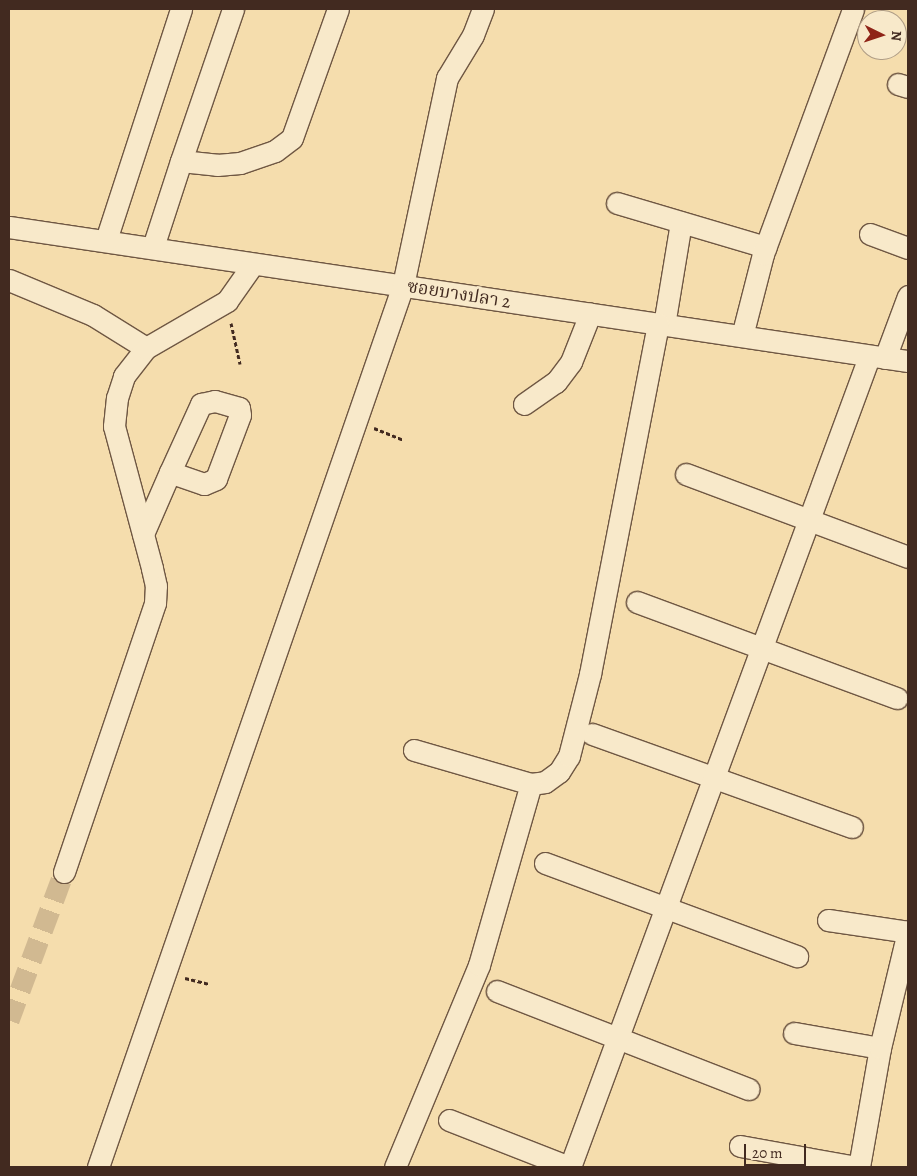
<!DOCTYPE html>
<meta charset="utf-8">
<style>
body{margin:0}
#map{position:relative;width:917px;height:1176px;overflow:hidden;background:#f5ddad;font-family:Alegreya,"Noto Serif Thai",serif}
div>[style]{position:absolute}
.minor-tunnel>*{height:21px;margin-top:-10.5px;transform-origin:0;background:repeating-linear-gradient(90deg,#d1b991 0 21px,transparent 0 32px)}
.path>*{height:3px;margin-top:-1.5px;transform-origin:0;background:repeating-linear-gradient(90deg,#422a20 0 4px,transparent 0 6.5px)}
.roads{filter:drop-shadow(1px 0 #6f5743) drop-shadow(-1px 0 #6f5743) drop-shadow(0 1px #6f5743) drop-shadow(0 -1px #6f5743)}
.minor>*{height:21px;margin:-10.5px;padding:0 10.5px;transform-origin:10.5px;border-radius:10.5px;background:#f8e9ca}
span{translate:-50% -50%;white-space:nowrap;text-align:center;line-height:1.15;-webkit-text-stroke:5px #f8e9ca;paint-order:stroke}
.street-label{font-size:18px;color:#422a20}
.frame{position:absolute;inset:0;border:10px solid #422a20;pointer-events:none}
.north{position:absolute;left:857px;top:10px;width:50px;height:50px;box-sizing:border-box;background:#f8e9ca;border:1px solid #af9d86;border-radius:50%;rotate:94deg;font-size:14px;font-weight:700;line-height:20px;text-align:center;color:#422a20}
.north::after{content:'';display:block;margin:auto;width:18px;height:22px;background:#8f2418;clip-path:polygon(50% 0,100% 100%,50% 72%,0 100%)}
.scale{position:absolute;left:744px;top:1144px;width:62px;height:22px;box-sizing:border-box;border:2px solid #422a20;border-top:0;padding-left:6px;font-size:15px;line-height:18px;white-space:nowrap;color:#422a20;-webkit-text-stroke:4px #f8e9ca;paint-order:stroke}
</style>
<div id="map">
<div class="minor-tunnel">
<div style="left:9px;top:1020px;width:158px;rotate:-69.6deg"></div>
</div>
<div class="path">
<div style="left:231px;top:323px;width:42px;rotate:77.6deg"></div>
<div style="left:374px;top:428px;width:31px;rotate:22deg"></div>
<div style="left:185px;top:978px;width:25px;rotate:14deg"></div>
</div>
<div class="roads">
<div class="minor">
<div style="left:898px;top:84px;width:10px;rotate:17deg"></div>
<div style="left:181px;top:161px;width:161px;rotate:-71.1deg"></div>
<div style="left:617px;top:203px;width:155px;rotate:16.5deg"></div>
<div style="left:9px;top:227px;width:909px;rotate:8.48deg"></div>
<div style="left:870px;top:234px;width:40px;rotate:20.2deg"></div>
<div style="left:106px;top:240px;width:243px;rotate:-72deg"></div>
<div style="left:153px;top:247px;width:90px;rotate:-72deg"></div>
<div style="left:181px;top:161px;width:36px;rotate:6deg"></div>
<div style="left:217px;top:165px;width:23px;rotate:-5deg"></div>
<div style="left:240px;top:163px;width:37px;rotate:-19deg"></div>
<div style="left:275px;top:151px;width:21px;rotate:-37deg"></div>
<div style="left:292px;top:138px;width:137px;rotate:-70.4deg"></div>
<div style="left:9px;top:280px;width:91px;rotate:22.6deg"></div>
<div style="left:93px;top:315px;width:62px;rotate:31.9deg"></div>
<div style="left:664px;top:325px;width:104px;rotate:-80.6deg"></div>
<div style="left:742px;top:336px;width:85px;rotate:-75.6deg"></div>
<div style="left:763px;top:254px;width:261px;rotate:-69.8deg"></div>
<div style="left:885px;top:358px;width:66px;rotate:-69.6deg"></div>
<div style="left:524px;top:404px;width:39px;rotate:-35deg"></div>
<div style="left:556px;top:382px;width:25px;rotate:-53deg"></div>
<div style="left:571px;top:362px;width:52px;rotate:-68.4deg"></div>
<div style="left:686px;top:474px;width:237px;rotate:20.5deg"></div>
<div style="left:143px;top:534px;width:68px;rotate:-66.5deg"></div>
<div style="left:170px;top:472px;width:75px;rotate:-65.5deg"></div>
<div style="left:201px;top:404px;width:14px;rotate:-12deg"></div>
<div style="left:215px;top:401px;width:25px;rotate:16deg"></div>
<div style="left:239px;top:408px;width:7px;rotate:82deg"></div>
<div style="left:240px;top:415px;width:68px;rotate:110.6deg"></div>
<div style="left:216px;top:479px;width:13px;rotate:157deg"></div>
<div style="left:204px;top:484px;width:36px;rotate:-161deg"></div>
<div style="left:637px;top:602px;width:277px;rotate:20.3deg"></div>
<div style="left:592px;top:734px;width:276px;rotate:19.7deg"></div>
<div style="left:414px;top:750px;width:122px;rotate:16.2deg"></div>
<div style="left:531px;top:784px;width:14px;rotate:-8deg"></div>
<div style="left:545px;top:782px;width:17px;rotate:-36deg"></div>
<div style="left:559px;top:772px;width:19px;rotate:-58deg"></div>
<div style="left:569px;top:756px;width:85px;rotate:-75.6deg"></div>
<div style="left:590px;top:674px;width:357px;rotate:-79deg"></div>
<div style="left:545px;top:863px;width:269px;rotate:20.3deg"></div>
<div style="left:64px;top:872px;width:284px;rotate:-71.3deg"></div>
<div style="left:155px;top:603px;width:17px;rotate:-87deg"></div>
<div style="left:156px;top:586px;width:18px;rotate:-103deg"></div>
<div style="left:152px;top:568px;width:147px;rotate:-105deg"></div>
<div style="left:114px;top:426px;width:28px;rotate:-84deg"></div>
<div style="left:117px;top:398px;width:23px;rotate:-72deg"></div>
<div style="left:124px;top:376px;width:36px;rotate:-52deg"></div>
<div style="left:146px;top:348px;width:94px;rotate:-30.1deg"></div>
<div style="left:227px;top:301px;width:45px;rotate:-54.9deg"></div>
<div style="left:828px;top:920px;width:81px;rotate:8.5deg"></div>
<div style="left:497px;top:991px;width:270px;rotate:21.3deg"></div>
<div style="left:794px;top:1033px;width:87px;rotate:9.9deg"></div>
<div style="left:449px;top:1120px;width:129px;rotate:21.4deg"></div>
<div style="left:740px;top:1146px;width:117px;rotate:10.3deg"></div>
<div style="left:98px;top:1167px;width:933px;rotate:-70.92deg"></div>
<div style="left:403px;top:285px;width:212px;rotate:-78deg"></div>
<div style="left:447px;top:78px;width:50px;rotate:-58.8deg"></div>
<div style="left:473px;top:35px;width:28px;rotate:-69deg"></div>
<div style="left:395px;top:1167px;width:219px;rotate:-67.4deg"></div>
<div style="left:479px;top:965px;width:188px;rotate:-74deg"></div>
<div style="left:570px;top:1167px;width:863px;rotate:-69.74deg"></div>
<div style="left:859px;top:1167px;width:121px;rotate:-80deg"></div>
<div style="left:880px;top:1048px;width:120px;rotate:-76.5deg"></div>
</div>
</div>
<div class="street-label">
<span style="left:459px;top:294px;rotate:9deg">ซอยบางปลา 2</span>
</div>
<div class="frame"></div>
<div class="north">N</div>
<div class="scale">20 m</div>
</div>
